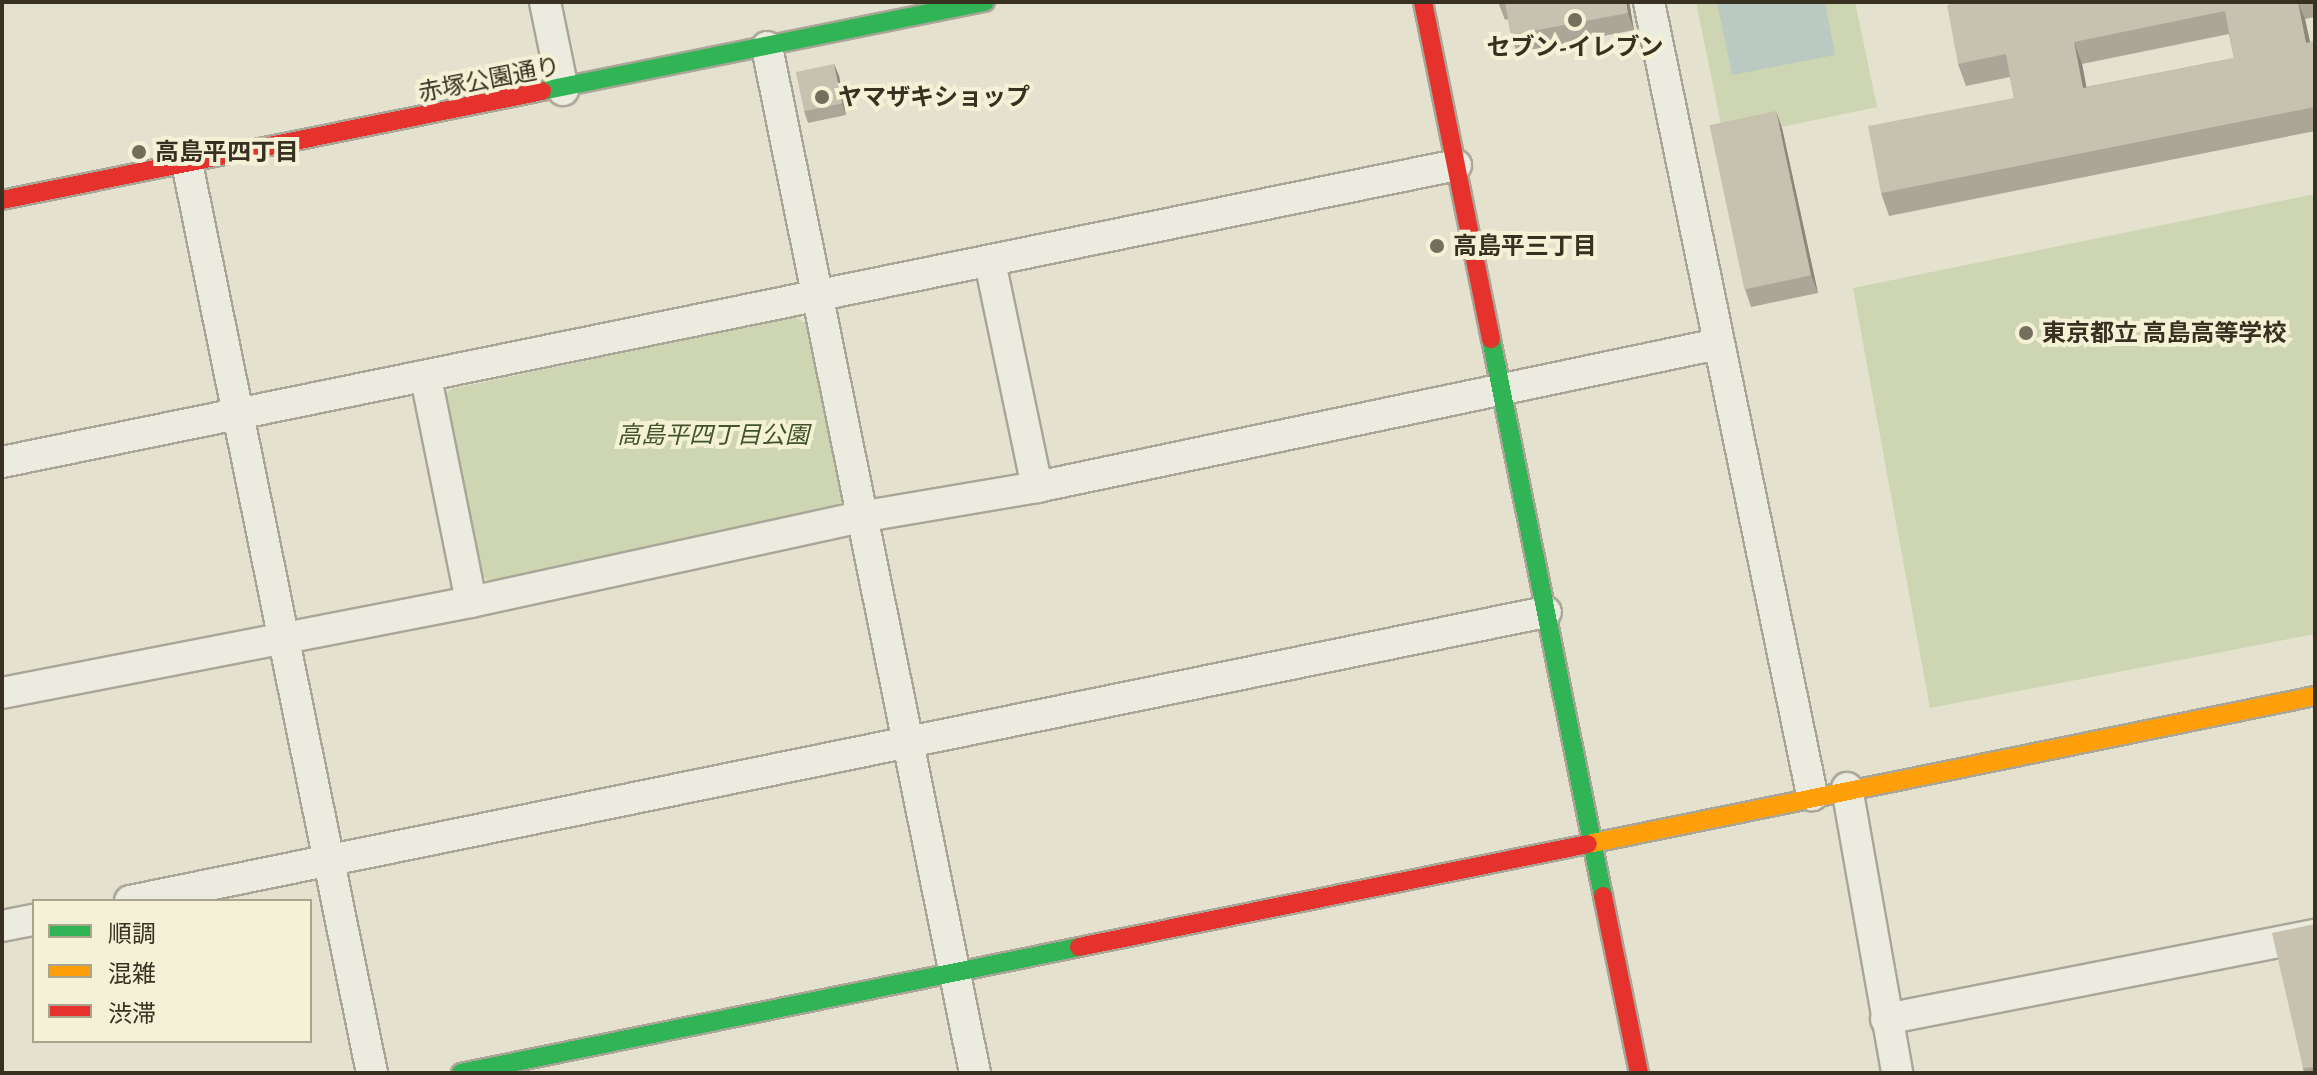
<!DOCTYPE html>
<meta charset="utf-8">
<style>
body{margin:0}
#map{position:relative;width:2317px;height:1075px;overflow:hidden;background:#e4e2cf;font-family:"Crimson Pro","Noto Sans JP",serif}
div>[style]{position:absolute}
.green>*{inset:0;background:#ced5b2}
.water>*{inset:0;background:#bacac2}
.roads{filter:drop-shadow(2px 0 #a9a698) drop-shadow(-2px 0 #a9a698) drop-shadow(0 2px #a9a698) drop-shadow(0 -2px #a9a698)}
.street>*{height:30px;margin:-15px;padding:0 15px;transform-origin:15px;border-radius:15px;background:#ecebe0}
.fast>*{height:18px;margin:-9px;padding:0 9px;transform-origin:9px;border-radius:9px;background:#30b455}
.slow>*{height:18px;margin:-9px;padding:0 9px;transform-origin:9px;border-radius:9px;background:#ff9f0a}
.jam>*{height:18px;margin:-9px;padding:0 9px;transform-origin:9px;border-radius:9px;background:#e5322d}
.wall>*{inset:0;background:#aba697}
.shaded-wall>*{inset:0;background:#8b877b}
.building>*{inset:0;background:#c7c1b0;transform-origin:0 0}
.dots>*{width:22px;height:22px;translate:-50% -50%;box-sizing:border-box;border:4px solid #f4f1d6;border-radius:50%}
span{translate:-50% -50%;white-space:nowrap;text-align:center;line-height:1.15;-webkit-text-stroke:8px #f4f1d6;paint-order:stroke}
.poi-label{font-size:24px;color:#383020;font-weight:700}
.left{translate:0 -50%;text-align:left}
.street-label{font-size:24px;color:#383020}
.park-label{font-size:24px;color:#415328;font-style:italic}
.frame{position:absolute;inset:0;border:4px solid #383020;pointer-events:none}
.legend{position:absolute;left:32px;top:899px;width:280px;height:144px;box-sizing:border-box;background:#f4f1d6;border:2px solid #a9a48d;margin:0;padding:10px 14px;list-style:none;font-size:24px;color:#383020}
.legend li{display:flex;align-items:center;gap:16px;height:40px}
.legend b{width:40px;border:2px solid #a9a48d}
</style>
<div id="map">
<div class="green">
<div style="clip-path:polygon(1696px 2px,1855px 2px,1877px 107px,1724px 139px)"></div>
<div style="clip-path:polygon(2315px 194px,2315px 634px,1930px 708px,1853px 288px)"></div>
<div style="clip-path:polygon(796px 317px,810px 327px,845px 497px,832px 511px,489px 581px,476px 571px,440px 402px,451px 389px)"></div>
</div>
<div class="water">
<div style="clip-path:polygon(1717px 2px,1825px 2px,1835px 55px,1732px 75px)"></div>
</div>
<div class="roads">
<div class="street">
<div style="left:545px;top:2px;width:90px;rotate:78.4deg"></div>
<div style="left:1649px;top:2px;width:810px;rotate:78.38deg"></div>
<div style="left:767px;top:47px;width:1047px;rotate:78.54deg"></div>
<div style="left:187px;top:163px;width:929px;rotate:78.51deg"></div>
<div style="left:990px;top:262px;width:230px;rotate:78.2deg"></div>
<div style="left:426px;top:378px;width:228px;rotate:78.6deg"></div>
<div style="left:2px;top:462px;width:1484px;rotate:-11.54deg"></div>
<div style="left:2px;top:693px;width:478px;rotate:-11deg"></div>
<div style="left:471px;top:602px;width:398px;rotate:-12.3deg"></div>
<div style="left:860px;top:517px;width:180px;rotate:-9.6deg"></div>
<div style="left:1037px;top:487px;width:696px;rotate:-11.86deg"></div>
<div style="left:1847px;top:788px;width:289px;rotate:80deg"></div>
<div style="left:130px;top:901px;width:1445px;rotate:-11.54deg"></div>
<div style="left:2px;top:926px;width:33px;rotate:-11deg"></div>
<div style="left:1886px;top:1019px;width:437px;rotate:-11.1deg"></div>
</div>
<div class="fast">
<div style="left:542px;top:91px;width:452px;rotate:-11.4deg"></div>
<div style="left:1491px;top:339px;width:568px;rotate:78.63deg"></div>
<div style="left:461px;top:1073px;width:631px;rotate:-11.52deg"></div>
</div>
<div class="slow">
<div style="left:1588px;top:844px;width:742px;rotate:-11.51deg"></div>
</div>
<div class="jam">
<div style="left:1423px;top:2px;width:344px;rotate:78.6deg"></div>
<div style="left:2px;top:200px;width:551px;rotate:-11.41deg"></div>
<div style="left:1603px;top:896px;width:181px;rotate:78.5deg"></div>
<div style="left:1079px;top:947px;width:519px;rotate:-11.44deg"></div>
</div>
</div>
<div class="wall">
<div style="clip-path:polygon(1498px 2px,1629px 2px,1634px 30px,1517px 53px,1511px 35px,1508px 19px,1505px 20px)"></div>
<div style="clip-path:polygon(evenodd,1961px 2px,2315px 2px,2315px 17px,2305px 19px,2310px 42px,2315px 41px,2315px 131px,1889px 216px,1881px 193px,2014px 98px,2010px 77px,1966px 86px,1958px 64px,1961px 2px,2229px 34px,2234px 58px,2086px 87px,2082px 64px,2229px 34px)"></div>
<div style="clip-path:polygon(834px 64px,839px 76px,846px 115px,808px 123px,804px 111px)"></div>
<div style="clip-path:polygon(1782px 128px,1818px 293px,1751px 307px,1745px 289px)"></div>
<div style="clip-path:polygon(2315px 924px,2315px 1073px,2304px 1073px,2303px 1068px)"></div>
</div>
<div class="shaded-wall">
<div style="clip-path:polygon(1626px 2px,1629px 2px,1634px 30px,1628px 13px)"></div>
<div style="clip-path:polygon(2298px 2px,2305px 19px,2315px 65px,2306px 43px)"></div>
<div style="clip-path:polygon(2074px 42px,2082px 64px,2091px 110px,2083px 88px)"></div>
<div style="clip-path:polygon(834px 64px,839px 76px,846px 115px,842px 103px)"></div>
<div style="clip-path:polygon(1776px 111px,1782px 128px,1818px 293px,1811px 275px)"></div>
</div>
<div class="building">
<div style="clip-path:polygon(1505px 2px,1626px 2px,1628px 13px,1511px 35px)"></div>
<div style="clip-path:polygon(evenodd,1961px 2px,2298px 2px,2306px 43px,2315px 41px,2315px 107px,1881px 193px,1868px 126px,2014px 98px,2006px 54px,1958px 64px,1947px 5px,1961px 2px,2225px 11px,2234px 58px,2083px 88px,2074px 42px,2225px 11px)"></div>
<div style="left:834px;top:64px;width:40px;height:39px;rotate:78deg"></div>
<div style="left:1776px;top:111px;width:168px;height:68px;rotate:78deg"></div>
<div style="clip-path:polygon(2315px 924px,2315px 1067px,2303px 1068px,2272px 933px)"></div>
</div>
<div class="dots">
<div style="left:1575px;top:20px;background:#746e5d"></div>
<div style="left:822px;top:97px;background:#746e5d"></div>
<div style="left:139px;top:152px;background:#746e5d"></div>
<div style="left:1437px;top:246px;background:#746e5d"></div>
<div style="left:2026px;top:333px;background:#746e5d"></div>
</div>
<div class="poi-label">
<span style="left:1575px;top:47px">セブン-イレブン</span>
<span class="left" style="left:838px;top:97px">ヤマザキショップ</span>
<span class="left" style="left:155px;top:152px">高島平四丁目</span>
<span class="left" style="left:1453px;top:246px">高島平三丁目</span>
<span class="left" style="left:2042px;top:333px">東京都立 高島高等学校</span>
</div>
<div class="street-label">
<span style="left:489px;top:79px;rotate:-11deg">赤塚公園通り</span>
</div>
<div class="park-label">
<span style="left:713px;top:435px">高島平四丁目公園</span>
</div>
<div class="frame"></div>
<ul class="legend">
<li><b style="height:10px;background:#30b455"></b>順調</li>
<li><b style="height:10px;background:#ff9f0a"></b>混雑</li>
<li><b style="height:10px;background:#e5322d"></b>渋滞</li>
</ul>
</div>
